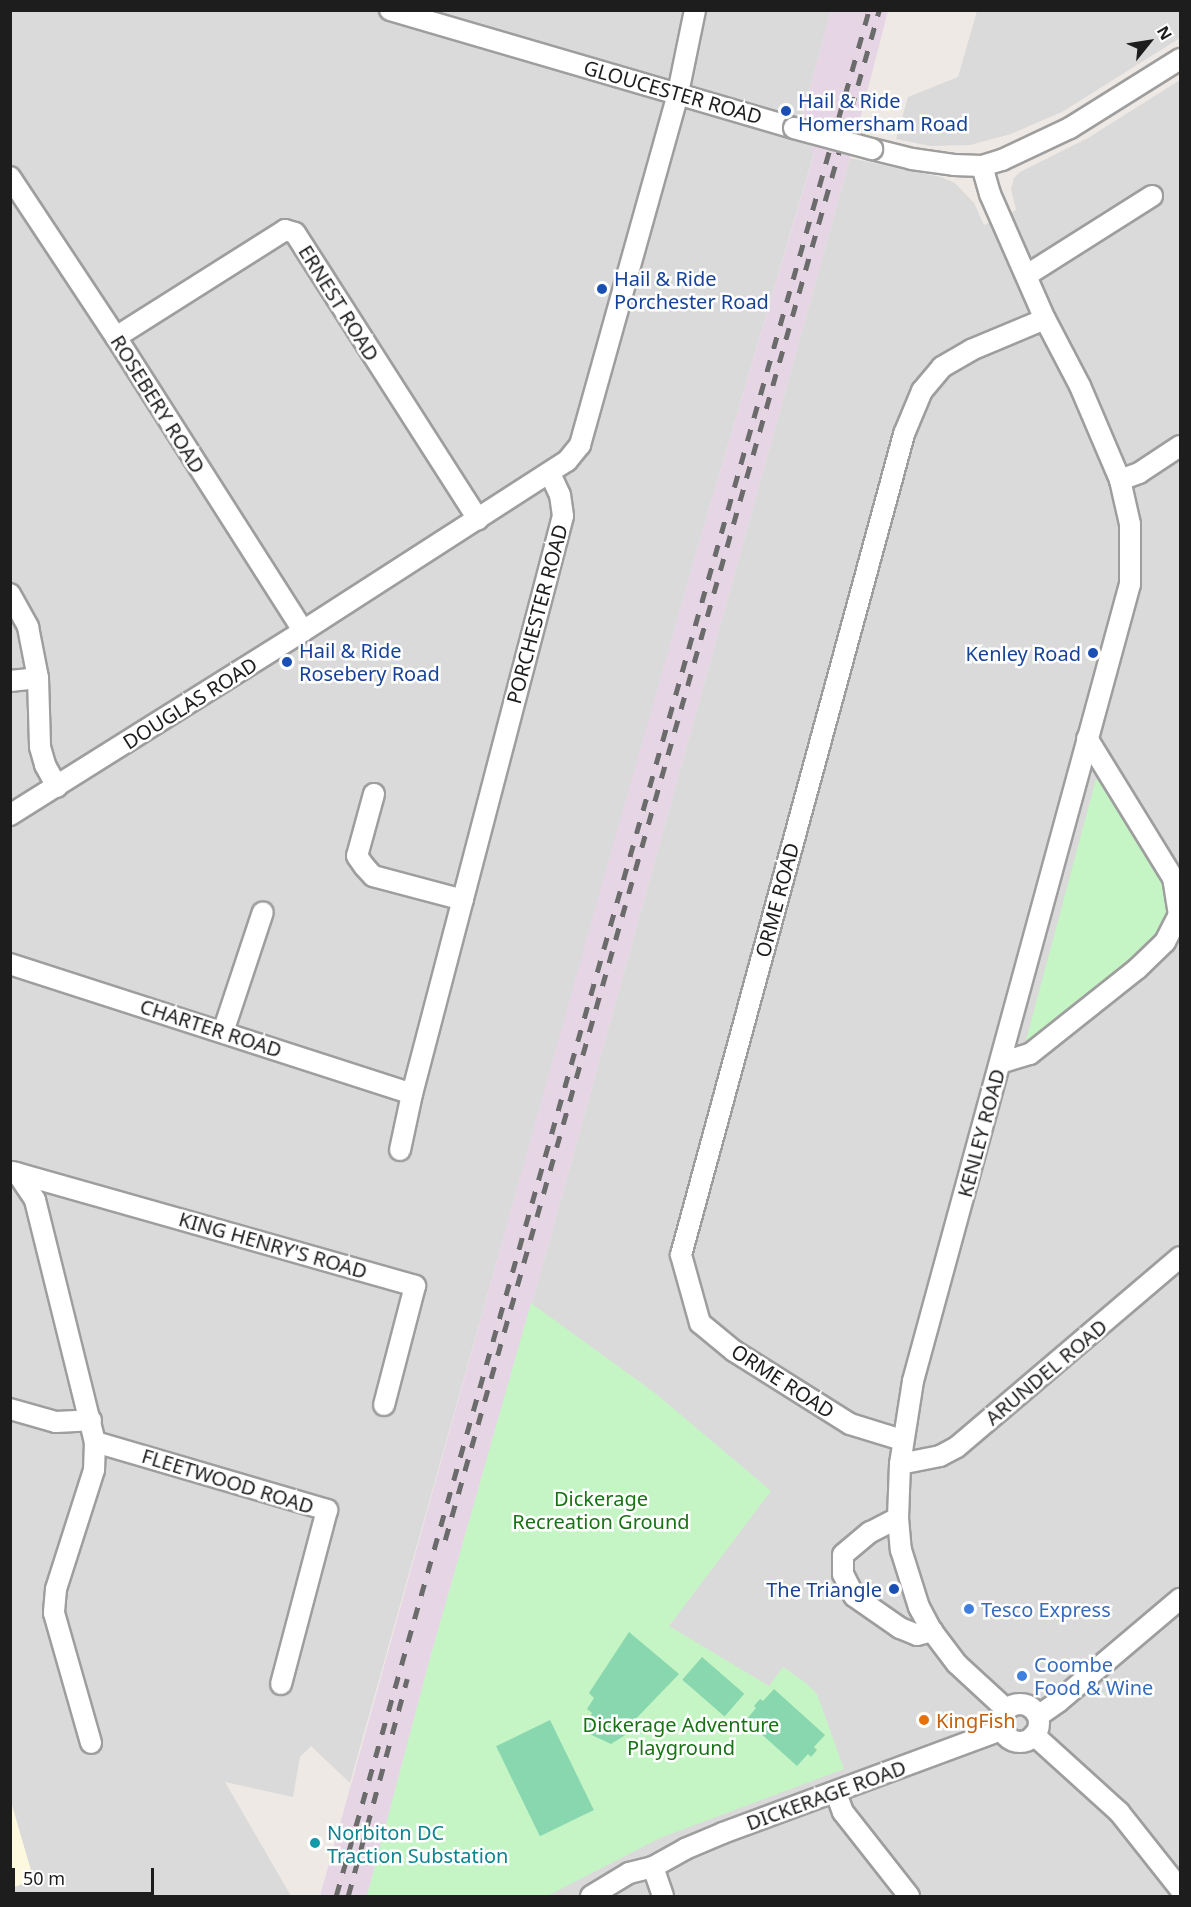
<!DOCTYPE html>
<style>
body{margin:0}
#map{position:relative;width:1191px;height:1907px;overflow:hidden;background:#eee9e4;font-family:"Noto Sans",sans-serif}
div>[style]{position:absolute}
.residential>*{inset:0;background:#dbdada}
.industrial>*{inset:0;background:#e6d6e5}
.education>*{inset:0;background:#fcf9de}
.park>*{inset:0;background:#c5f5c4}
.pitch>*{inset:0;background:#88d7af;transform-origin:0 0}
.roads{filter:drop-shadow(2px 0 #9e9e9e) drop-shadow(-2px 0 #9e9e9e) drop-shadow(0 2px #9e9e9e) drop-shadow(0 -2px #9e9e9e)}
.minor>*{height:20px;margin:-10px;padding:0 10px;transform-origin:10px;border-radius:10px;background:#fff}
.minor>.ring{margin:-10px;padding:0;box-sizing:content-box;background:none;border:20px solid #fff;border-radius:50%}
.rail>*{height:4.5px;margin-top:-2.25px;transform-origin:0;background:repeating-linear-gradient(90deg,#6b6b6b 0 12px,transparent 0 24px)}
.bridges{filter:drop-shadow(2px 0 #9e9e9e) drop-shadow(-2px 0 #9e9e9e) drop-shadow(0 2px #9e9e9e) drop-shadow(0 -2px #9e9e9e)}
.minor-bridge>*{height:20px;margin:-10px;padding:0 10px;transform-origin:10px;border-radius:10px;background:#fff}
.dots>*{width:16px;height:16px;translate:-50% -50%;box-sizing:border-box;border:3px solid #fff;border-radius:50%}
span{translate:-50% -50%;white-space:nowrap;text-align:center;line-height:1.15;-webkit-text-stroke:5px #fff;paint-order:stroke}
.street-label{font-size:20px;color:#1d1d1d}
.transit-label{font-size:20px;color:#164399}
.left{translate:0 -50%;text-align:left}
.right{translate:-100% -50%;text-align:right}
.park-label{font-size:20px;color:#177314}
.shop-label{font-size:20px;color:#366cbe}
.food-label{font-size:20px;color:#c56008}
.culture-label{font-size:20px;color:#0d838f}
.frame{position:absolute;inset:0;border:12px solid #1d1d1d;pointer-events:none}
.north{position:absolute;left:1119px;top:12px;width:60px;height:60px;-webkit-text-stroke:4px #fff;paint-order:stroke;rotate:60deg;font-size:16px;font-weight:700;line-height:24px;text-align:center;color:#1d1d1d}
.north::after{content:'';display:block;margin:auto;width:21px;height:27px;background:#1d1d1d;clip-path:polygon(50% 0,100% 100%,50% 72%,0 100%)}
.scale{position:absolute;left:12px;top:1868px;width:142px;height:27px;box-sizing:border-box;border:3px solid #1d1d1d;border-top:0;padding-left:8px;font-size:18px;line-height:21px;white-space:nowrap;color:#1d1d1d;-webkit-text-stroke:4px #fff;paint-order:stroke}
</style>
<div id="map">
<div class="residential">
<div style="clip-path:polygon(11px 11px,831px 11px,802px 117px,814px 153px,697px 550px,350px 1783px,311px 1746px,300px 1757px,293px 1797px,225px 1782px,291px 1896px,11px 1896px,11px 1888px,33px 1880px,11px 1800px)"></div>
<div style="clip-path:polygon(977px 11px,1180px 11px,1180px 38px,1062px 112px,1011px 134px,970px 145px,930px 146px,896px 139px,908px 97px,958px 77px)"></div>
<div style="clip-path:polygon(1180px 80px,1180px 1896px,367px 1896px,429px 1662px,544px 1260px,850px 158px,941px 177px,955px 183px,974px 203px,984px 225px,1016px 210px,1011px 189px,1014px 178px,1020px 172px,1088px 138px)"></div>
</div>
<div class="industrial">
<div style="clip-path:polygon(831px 11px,888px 11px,850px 158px,544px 1260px,429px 1662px,367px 1896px,320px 1896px,595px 909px,697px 550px,814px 154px,802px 117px)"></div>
</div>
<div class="education">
<div style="clip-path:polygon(10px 1800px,34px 1880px,11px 1888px,10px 1888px)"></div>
</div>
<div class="park">
<div style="clip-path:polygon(1096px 779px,1116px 801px,1169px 882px,1171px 915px,1155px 941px,1130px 964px,1025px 1044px)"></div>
<div style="clip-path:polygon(531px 1303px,655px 1393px,771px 1491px,669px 1626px,769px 1686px,783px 1667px,806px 1683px,817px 1694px,844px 1769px,660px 1838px,547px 1896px,367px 1896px,429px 1662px)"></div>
</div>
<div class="pitch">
<div style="clip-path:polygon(629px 1632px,679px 1674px,626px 1729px,627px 1734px,611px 1744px,583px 1731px,592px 1713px,587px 1709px,594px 1698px,589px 1693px)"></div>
<div style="left:702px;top:1657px;width:56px;height:30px;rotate:41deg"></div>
<div style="clip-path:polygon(774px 1689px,825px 1735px,814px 1747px,817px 1750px,811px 1757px,808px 1754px,797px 1766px,746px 1720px,756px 1708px,754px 1706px,760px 1699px,763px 1701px)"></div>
<div style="left:550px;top:1720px;width:100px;height:60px;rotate:64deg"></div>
</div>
<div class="roads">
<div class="minor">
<div style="left:390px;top:10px;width:421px;rotate:16.3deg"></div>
<div style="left:872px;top:149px;width:41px;rotate:14deg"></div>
<div style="left:912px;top:159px;width:42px;rotate:8.1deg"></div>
<div style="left:954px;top:165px;width:28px;rotate:2deg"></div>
<div style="left:982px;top:166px;width:21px;rotate:-17deg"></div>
<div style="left:1002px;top:160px;width:75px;rotate:-25.2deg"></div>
<div style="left:1070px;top:128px;width:130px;rotate:-32.1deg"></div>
<div style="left:982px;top:166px;width:29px;rotate:74deg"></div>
<div style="left:990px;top:194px;width:137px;rotate:66.3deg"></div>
<div style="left:1045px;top:319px;width:76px;rotate:62.4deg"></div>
<div style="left:1080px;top:386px;width:102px;rotate:66.9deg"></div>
<div style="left:1120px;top:480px;width:45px;rotate:77.2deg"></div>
<div style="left:1130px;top:524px;width:60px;rotate:90deg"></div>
<div style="left:1130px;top:584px;width:826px;rotate:105.23deg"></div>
<div style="left:913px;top:1381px;width:84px;rotate:98.9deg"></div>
<div style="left:900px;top:1464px;width:54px;rotate:92.1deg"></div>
<div style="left:898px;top:1518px;width:32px;rotate:85deg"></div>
<div style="left:901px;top:1550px;width:60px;rotate:72.5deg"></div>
<div style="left:919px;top:1607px;width:27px;rotate:62deg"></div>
<div style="left:932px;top:1631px;width:41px;rotate:52.9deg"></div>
<div style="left:957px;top:1664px;width:67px;rotate:42.6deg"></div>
<div style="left:10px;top:177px;width:192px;rotate:56.5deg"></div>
<div style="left:116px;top:337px;width:348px;rotate:57.5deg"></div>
<div style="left:1027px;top:275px;width:148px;rotate:-32.3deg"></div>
<div style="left:116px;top:337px;width:200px;rotate:-32.3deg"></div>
<div style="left:285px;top:230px;width:10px;rotate:17deg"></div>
<div style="left:295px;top:233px;width:340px;rotate:57.4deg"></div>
<div style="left:1120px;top:480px;width:20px;rotate:-20deg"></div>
<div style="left:1139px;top:473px;width:49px;rotate:-33.4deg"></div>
<div style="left:10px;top:594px;width:38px;rotate:61deg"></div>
<div style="left:28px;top:627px;width:52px;rotate:78.9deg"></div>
<div style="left:38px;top:678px;width:69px;rotate:88.3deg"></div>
<div style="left:40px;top:747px;width:19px;rotate:74deg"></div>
<div style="left:45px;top:765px;width:25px;rotate:61deg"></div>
<div style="left:10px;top:681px;width:28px;rotate:-6deg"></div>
<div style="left:374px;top:794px;width:64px;rotate:105.3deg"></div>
<div style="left:357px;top:856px;width:12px;rotate:55deg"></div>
<div style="left:364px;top:866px;width:13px;rotate:48deg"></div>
<div style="left:373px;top:876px;width:93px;rotate:14.9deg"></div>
<div style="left:10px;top:815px;width:346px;rotate:-32.1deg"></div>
<div style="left:303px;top:631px;width:314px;rotate:-32.8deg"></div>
<div style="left:567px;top:461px;width:21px;rotate:-51deg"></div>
<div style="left:580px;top:445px;width:365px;rotate:-74.4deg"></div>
<div style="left:678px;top:93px;width:85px;rotate:-78.4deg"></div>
<div style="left:10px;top:964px;width:422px;rotate:17.9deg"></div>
<div style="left:223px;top:1032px;width:126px;rotate:-71.6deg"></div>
<div style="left:1000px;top:1063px;width:31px;rotate:-17deg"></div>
<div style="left:1030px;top:1054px;width:137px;rotate:-38.5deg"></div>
<div style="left:1137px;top:969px;width:39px;rotate:-44deg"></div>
<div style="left:1165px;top:942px;width:30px;rotate:-63deg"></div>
<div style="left:1179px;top:915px;width:37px;rotate:-99deg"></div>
<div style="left:1173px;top:878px;width:164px;rotate:-121.6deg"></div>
<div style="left:400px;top:1150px;width:57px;rotate:-77.9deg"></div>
<div style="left:412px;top:1094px;width:597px;rotate:-75.36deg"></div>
<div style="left:563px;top:516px;width:21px;rotate:-98deg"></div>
<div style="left:560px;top:495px;width:23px;rotate:-115deg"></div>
<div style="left:13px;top:1172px;width:418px;rotate:15.8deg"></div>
<div style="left:415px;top:1286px;width:123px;rotate:104.6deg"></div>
<div style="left:17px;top:1173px;width:32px;rotate:56deg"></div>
<div style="left:35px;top:1200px;width:249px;rotate:76.1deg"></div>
<div style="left:95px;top:1442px;width:28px;rotate:92deg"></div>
<div style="left:94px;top:1470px;width:125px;rotate:107.7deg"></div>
<div style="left:56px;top:1589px;width:24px;rotate:95deg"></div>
<div style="left:54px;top:1613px;width:135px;rotate:74.1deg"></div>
<div style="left:10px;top:1409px;width:48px;rotate:15.8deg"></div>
<div style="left:56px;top:1422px;width:35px;rotate:-3deg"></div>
<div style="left:902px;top:1440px;width:54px;rotate:-162.9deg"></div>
<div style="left:850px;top:1424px;width:137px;rotate:-147.8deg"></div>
<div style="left:734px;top:1351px;width:44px;rotate:-140.5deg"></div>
<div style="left:700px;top:1323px;width:71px;rotate:-105.6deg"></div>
<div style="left:681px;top:1255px;width:851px;rotate:-74.8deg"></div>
<div style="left:904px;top:434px;width:47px;rotate:-67.3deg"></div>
<div style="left:922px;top:391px;width:31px;rotate:-50deg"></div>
<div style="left:942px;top:367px;width:34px;rotate:-30deg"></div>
<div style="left:971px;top:350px;width:80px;rotate:-22.7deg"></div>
<div style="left:95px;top:1442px;width:242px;rotate:16.3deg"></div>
<div style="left:327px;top:1510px;width:180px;rotate:104.8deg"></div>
<div style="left:900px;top:1464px;width:41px;rotate:-11.3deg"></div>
<div style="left:940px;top:1456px;width:19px;rotate:-28deg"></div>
<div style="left:957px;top:1447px;width:293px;rotate:-40.4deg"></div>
<div style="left:898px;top:1518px;width:31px;rotate:153deg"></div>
<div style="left:870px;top:1532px;width:35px;rotate:140deg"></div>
<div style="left:843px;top:1555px;width:19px;rotate:90deg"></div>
<div style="left:843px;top:1574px;width:25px;rotate:63deg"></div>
<div style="left:854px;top:1596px;width:56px;rotate:34.8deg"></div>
<div style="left:900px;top:1628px;width:18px;rotate:22deg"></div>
<div style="left:917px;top:1635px;width:16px;rotate:-15deg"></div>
<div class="ring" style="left:1001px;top:1704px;width:18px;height:18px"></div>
<div style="left:1038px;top:1716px;width:24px;rotate:-35deg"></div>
<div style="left:1058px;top:1702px;width:160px;rotate:-40.2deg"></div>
<div style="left:1034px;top:1735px;width:115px;rotate:42.2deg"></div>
<div style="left:1119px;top:1812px;width:98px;rotate:51.6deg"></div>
<div style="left:836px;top:1793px;width:20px;rotate:70deg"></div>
<div style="left:843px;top:1812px;width:107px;rotate:51.8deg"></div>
<div style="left:653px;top:1867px;width:31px;rotate:71deg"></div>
<div style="left:591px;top:1896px;width:44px;rotate:-31.2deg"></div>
<div style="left:629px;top:1873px;width:25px;rotate:-14deg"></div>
<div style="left:653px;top:1867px;width:37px;rotate:-29deg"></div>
<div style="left:685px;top:1849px;width:41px;rotate:-22.8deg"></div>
<div style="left:723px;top:1833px;width:297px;rotate:-20.3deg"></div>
</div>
</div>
<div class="rail">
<div style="left:445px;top:1540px;width:1590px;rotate:-74.16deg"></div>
<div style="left:336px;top:1896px;width:1960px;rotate:-74.22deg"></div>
<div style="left:348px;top:1896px;width:225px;rotate:-74.8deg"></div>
</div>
<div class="bridges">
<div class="minor-bridge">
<div style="left:794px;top:128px;width:81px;rotate:15.1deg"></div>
</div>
</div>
<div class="dots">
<div style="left:786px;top:111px;background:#1a4fb4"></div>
<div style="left:602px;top:289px;background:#1a4fb4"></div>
<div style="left:1093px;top:653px;background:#1a4fb4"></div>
<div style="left:287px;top:662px;background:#1a4fb4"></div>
<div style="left:894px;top:1589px;background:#1a4fb4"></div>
<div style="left:969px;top:1609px;background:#3f7fe0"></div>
<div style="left:1022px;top:1676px;background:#3f7fe0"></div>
<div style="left:924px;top:1720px;background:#e8710a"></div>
<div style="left:315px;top:1843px;background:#0f9aa8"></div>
</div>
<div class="street-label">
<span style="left:673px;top:92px;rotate:16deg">GLOUCESTER ROAD</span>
<span style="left:339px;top:303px;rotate:58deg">ERNEST ROAD</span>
<span style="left:158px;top:404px;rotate:58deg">ROSEBERY ROAD</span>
<span style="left:537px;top:614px;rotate:-75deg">PORCHESTER ROAD</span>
<span style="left:190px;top:703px;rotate:-32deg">DOUGLAS ROAD</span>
<span style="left:777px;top:900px;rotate:-75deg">ORME ROAD</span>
<span style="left:211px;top:1028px;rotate:18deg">CHARTER ROAD</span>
<span style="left:981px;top:1133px;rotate:-75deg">KENLEY ROAD</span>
<span style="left:273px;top:1245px;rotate:16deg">KING HENRY'S ROAD</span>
<span style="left:1046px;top:1372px;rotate:-40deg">ARUNDEL ROAD</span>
<span style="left:783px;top:1381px;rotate:33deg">ORME ROAD</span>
<span style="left:228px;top:1481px;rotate:17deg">FLEETWOOD ROAD</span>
<span style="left:826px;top:1795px;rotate:-20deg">DICKERAGE ROAD</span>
</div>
<div class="transit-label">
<span class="left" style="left:798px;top:112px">Hail &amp; Ride<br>Homersham Road</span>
<span class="left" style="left:614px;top:290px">Hail &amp; Ride<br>Porchester Road</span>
<span class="left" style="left:299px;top:662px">Hail &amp; Ride<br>Rosebery Road</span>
<span class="right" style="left:1081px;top:653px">Kenley Road</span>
<span class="right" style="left:882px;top:1589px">The Triangle</span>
</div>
<div class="park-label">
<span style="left:601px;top:1510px">Dickerage<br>Recreation Ground</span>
<span style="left:681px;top:1736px">Dickerage Adventure<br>Playground</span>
</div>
<div class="shop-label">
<span class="left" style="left:981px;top:1609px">Tesco Express</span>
<span class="left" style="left:1034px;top:1676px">Coombe<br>Food &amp; Wine</span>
</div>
<div class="food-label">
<span class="left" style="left:936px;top:1720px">KingFish</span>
</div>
<div class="culture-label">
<span class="left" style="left:327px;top:1844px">Norbiton DC<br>Traction Substation</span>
</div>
<div class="frame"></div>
<div class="north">N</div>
<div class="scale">50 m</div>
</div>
